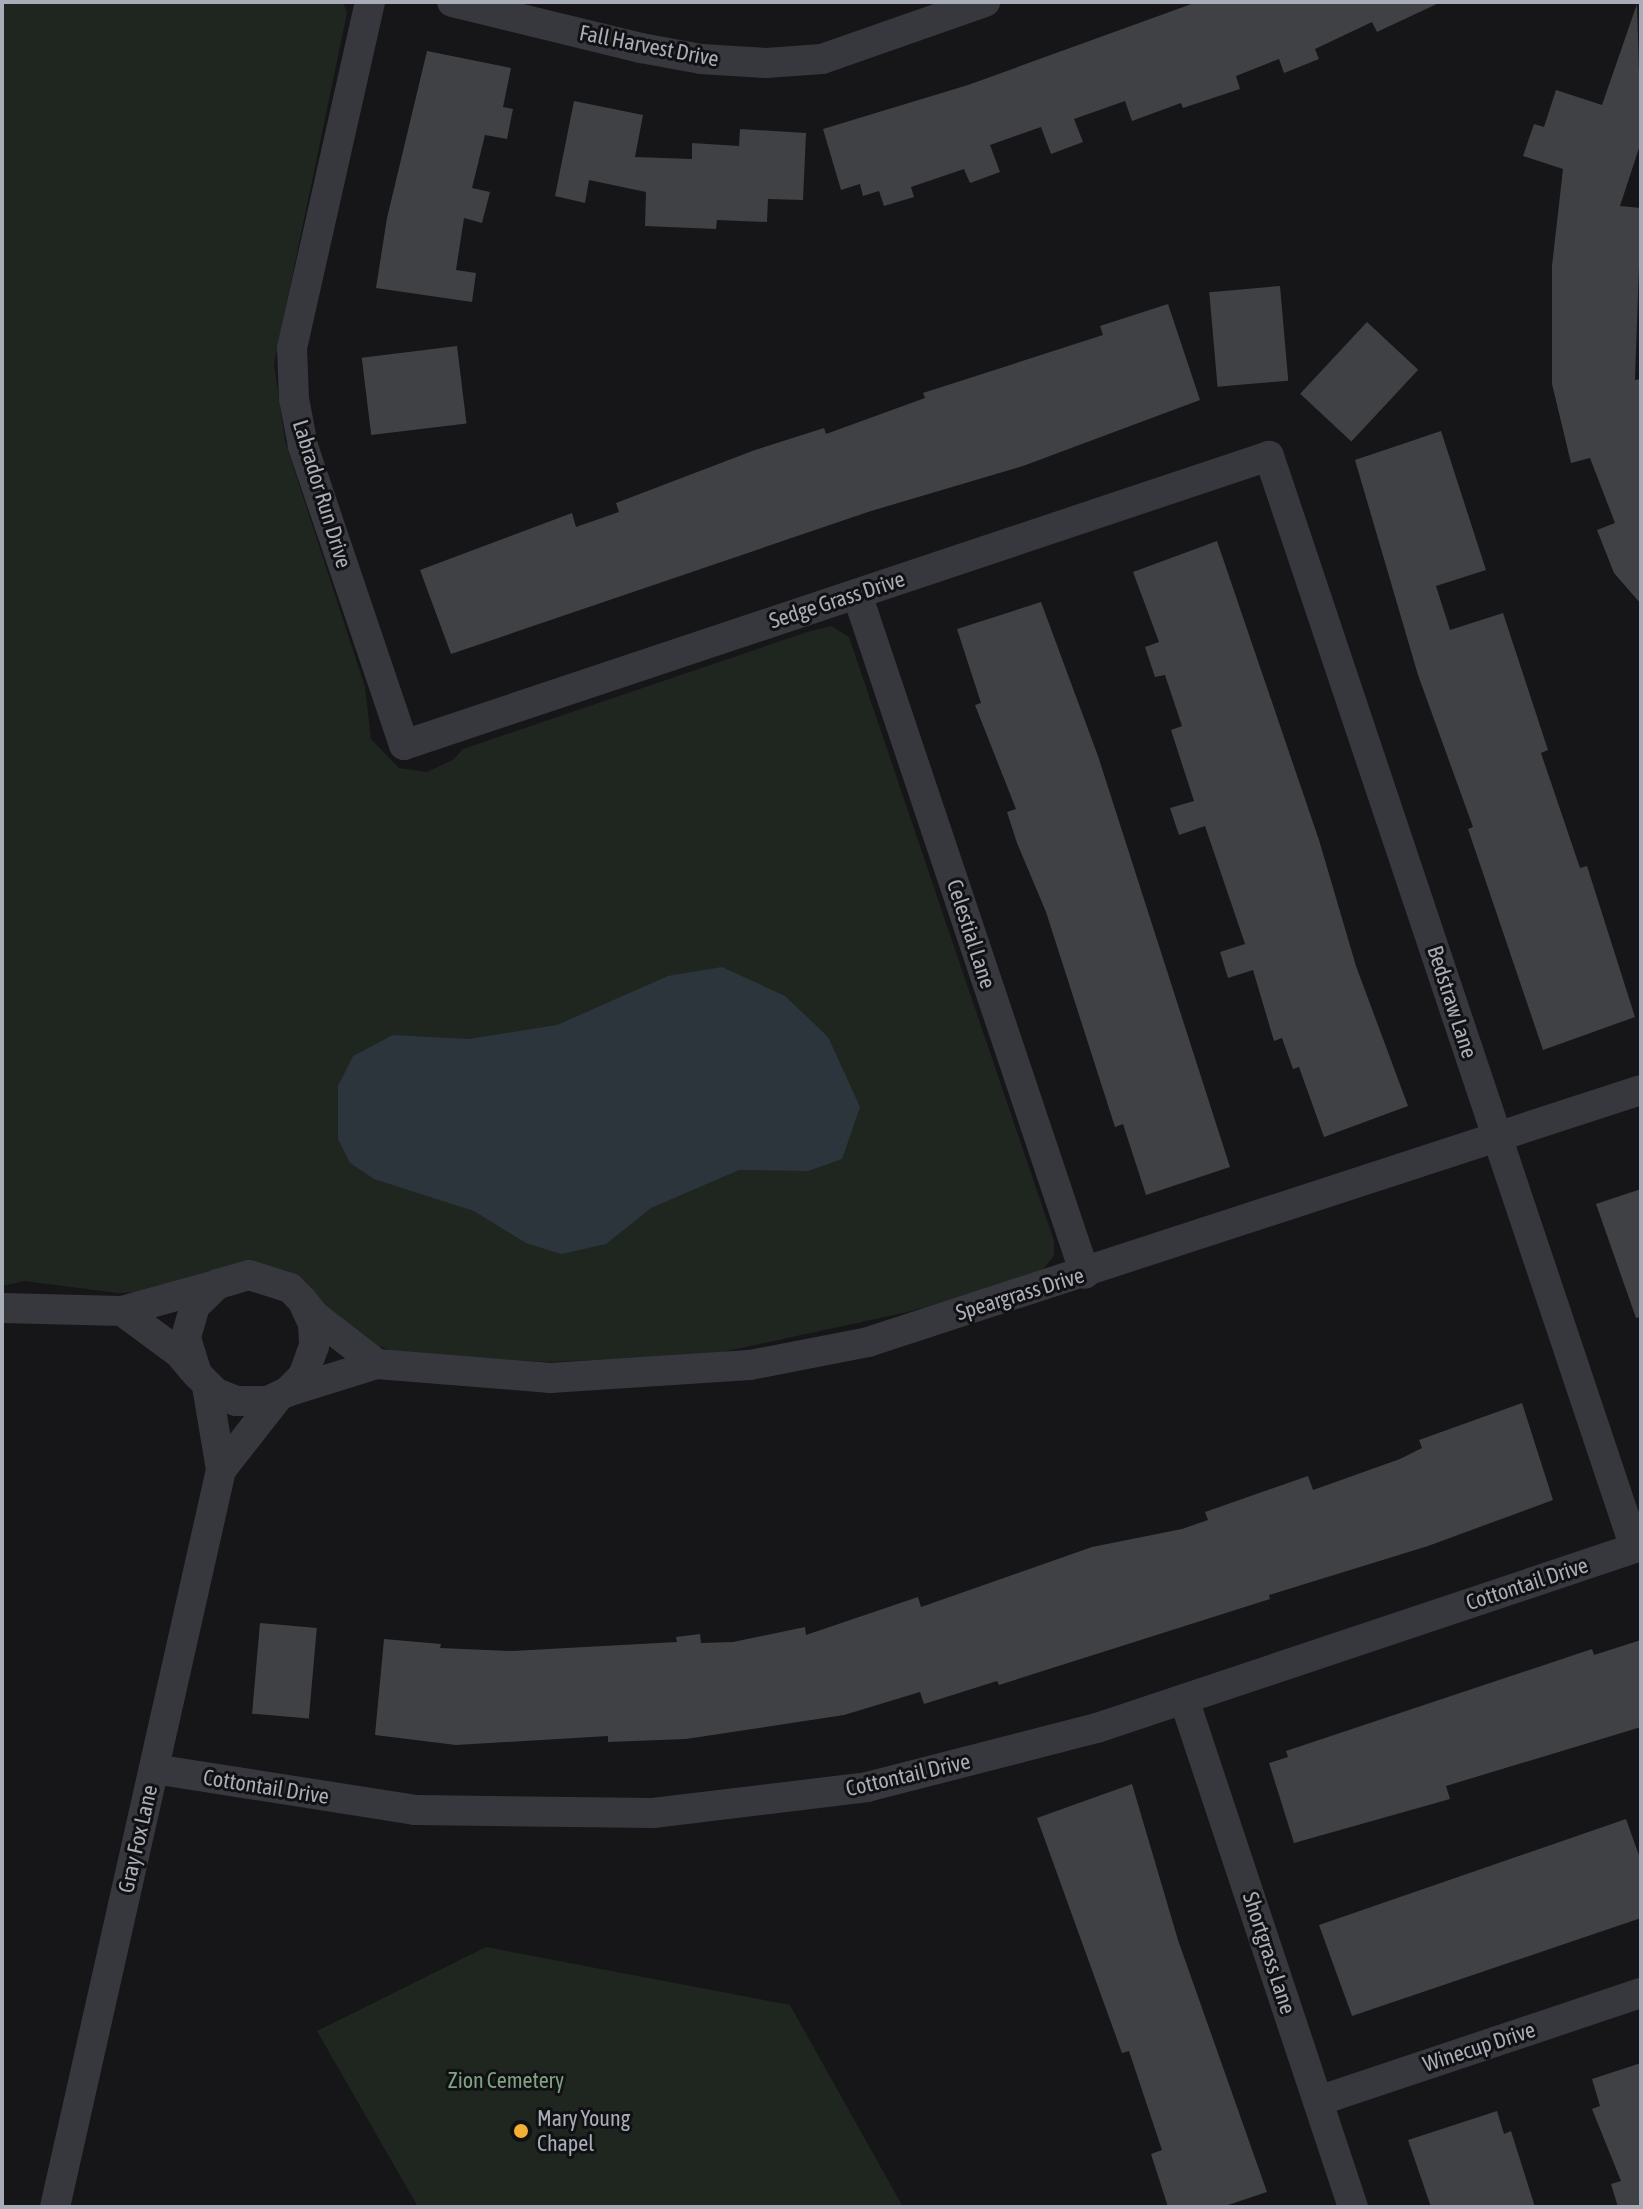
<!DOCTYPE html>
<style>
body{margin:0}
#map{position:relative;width:1643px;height:2209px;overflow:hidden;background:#161618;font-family:"Asap Condensed",sans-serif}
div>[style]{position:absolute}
.green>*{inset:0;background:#1e261f}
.water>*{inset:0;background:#2c353c}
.building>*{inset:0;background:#404145;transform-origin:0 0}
.street>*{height:30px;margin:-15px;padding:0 15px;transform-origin:15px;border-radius:15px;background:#37383d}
.dots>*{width:22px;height:22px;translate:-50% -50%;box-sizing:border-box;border:4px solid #111113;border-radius:50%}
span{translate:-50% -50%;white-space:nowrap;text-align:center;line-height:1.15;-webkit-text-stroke:6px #111113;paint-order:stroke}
.street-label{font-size:22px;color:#a8adb8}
.park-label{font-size:22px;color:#7fa381}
.poi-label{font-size:22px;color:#a8adb8}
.left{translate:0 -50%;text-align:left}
.frame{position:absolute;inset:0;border:4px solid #a8adb8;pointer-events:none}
</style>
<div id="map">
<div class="green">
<div style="clip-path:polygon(2px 2px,343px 2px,347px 13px,274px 364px,285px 441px,365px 687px,371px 739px,399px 768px,427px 772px,453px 760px,463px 749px,810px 631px,831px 626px,849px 637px,1054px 1241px,1054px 1256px,1037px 1276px,908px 1312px,709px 1355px,548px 1362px,401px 1354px,353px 1337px,289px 1273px,256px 1263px,178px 1290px,118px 1293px,24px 1281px,2px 1286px)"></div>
<div style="clip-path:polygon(486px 1947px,790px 2005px,903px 2207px,418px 2207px,317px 2031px)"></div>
</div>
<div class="water">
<div style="clip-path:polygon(722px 967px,785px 996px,828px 1037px,860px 1107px,842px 1159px,808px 1171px,739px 1170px,651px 1208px,606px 1244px,561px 1254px,526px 1243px,474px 1211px,374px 1179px,350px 1163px,338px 1139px,338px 1086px,353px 1056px,393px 1035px,468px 1039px,557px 1025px,668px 976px)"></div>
</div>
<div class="building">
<div style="clip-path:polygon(1197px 2px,1441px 2px,1377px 32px,1372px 22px,1315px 49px,1319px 59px,1284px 73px,1279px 59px,1236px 76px,1240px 89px,1183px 108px,1181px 103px,1132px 121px,1125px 101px,1074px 119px,1083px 142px,1051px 154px,1041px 127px,990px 145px,1000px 172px,970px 183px,964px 169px,911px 187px,914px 197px,884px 206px,879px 191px,863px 196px,860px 184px,841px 190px,823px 129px,968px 85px)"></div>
<div style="clip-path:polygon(1637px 4px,1641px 142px,1620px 206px,1641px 208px,1635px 380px,1641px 379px,1641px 604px,1614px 573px,1597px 530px,1615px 523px,1590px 458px,1571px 463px,1552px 384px,1552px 266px,1563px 169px,1523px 156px,1534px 124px,1544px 127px,1556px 90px,1602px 105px)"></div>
<div style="clip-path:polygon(427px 51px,511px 68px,503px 107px,513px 109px,507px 139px,485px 135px,472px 188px,490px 192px,482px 223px,464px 218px,456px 270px,476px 273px,472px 302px,376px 288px,387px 218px)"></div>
<div style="clip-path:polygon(574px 101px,643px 115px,635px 157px,692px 159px,692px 143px,739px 146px,740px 129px,806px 133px,803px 200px,768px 199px,767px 222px,717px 220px,716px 229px,645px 226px,646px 192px,589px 180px,585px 203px,555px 196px)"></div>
<div style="left:1280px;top:286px;width:95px;height:71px;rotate:85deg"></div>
<div style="clip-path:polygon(1168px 304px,1200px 400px,1023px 466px,871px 511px,451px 654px,420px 570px,572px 513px,576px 527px,619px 512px,616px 503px,755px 450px,824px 428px,826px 434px,925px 398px,923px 393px,1103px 335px,1100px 326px)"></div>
<div style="left:1367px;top:322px;width:70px;height:98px;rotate:43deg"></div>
<div style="left:457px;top:346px;width:78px;height:96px;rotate:83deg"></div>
<div style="clip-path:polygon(1441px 431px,1486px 570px,1436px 586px,1450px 630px,1503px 613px,1548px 750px,1541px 753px,1580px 868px,1587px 866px,1635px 1017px,1543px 1050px,1468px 829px,1473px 827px,1418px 675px,1355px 460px)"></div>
<div style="clip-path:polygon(1217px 541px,1319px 840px,1356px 966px,1408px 1106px,1324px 1137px,1299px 1067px,1293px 1069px,1282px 1038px,1274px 1041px,1253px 970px,1228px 978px,1220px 952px,1245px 944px,1205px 826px,1179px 835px,1170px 808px,1194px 801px,1171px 730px,1182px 726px,1165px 675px,1155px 677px,1145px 647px,1159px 642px,1133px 572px)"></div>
<div style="clip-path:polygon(1041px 602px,1098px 756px,1230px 1167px,1146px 1195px,1123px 1124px,1115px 1127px,1046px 912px,1017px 843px,1007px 812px,1016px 809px,975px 705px,981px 703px,957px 629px)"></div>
<div style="clip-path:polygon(1641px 1189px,1641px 1317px,1636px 1318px,1596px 1204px)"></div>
<div style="clip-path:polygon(1522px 1403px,1553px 1500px,1428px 1546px,1269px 1595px,1270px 1599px,999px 1685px,997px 1681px,924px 1704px,920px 1692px,844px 1715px,686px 1739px,608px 1742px,608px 1736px,456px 1745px,375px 1735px,384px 1639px,441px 1644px,440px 1648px,512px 1651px,677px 1642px,676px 1637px,700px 1634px,701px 1643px,733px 1642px,805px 1627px,806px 1635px,918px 1597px,921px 1607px,1092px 1547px,1182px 1529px,1208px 1520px,1205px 1512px,1308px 1476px,1313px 1490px,1400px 1459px,1422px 1448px,1419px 1440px)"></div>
<div style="left:260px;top:1623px;width:57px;height:91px;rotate:5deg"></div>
<div style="clip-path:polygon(1641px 1640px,1641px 1727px,1446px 1786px,1450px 1799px,1294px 1843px,1269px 1763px,1288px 1757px,1286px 1751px,1592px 1649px,1594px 1655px)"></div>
<div style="clip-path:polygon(1132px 1784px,1178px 1940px,1267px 2192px,1222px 2207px,1168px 2207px,1151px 2154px,1162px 2150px,1129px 2051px,1122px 2053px,1037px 1818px)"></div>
<div style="clip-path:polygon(1626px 1819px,1641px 1861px,1641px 1918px,1352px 2016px,1319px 1925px)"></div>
<div style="clip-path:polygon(1641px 2063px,1641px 2207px,1618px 2207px,1611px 2184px,1621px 2181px,1592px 2109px,1600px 2106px,1592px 2079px)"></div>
<div style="clip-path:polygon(1497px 2111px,1504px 2134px,1511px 2131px,1535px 2207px,1431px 2207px,1408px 2140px)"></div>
</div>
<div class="street">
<div style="left:452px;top:2px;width:195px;rotate:13.7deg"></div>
<div style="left:641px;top:48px;width:61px;rotate:10.4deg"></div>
<div style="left:701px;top:59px;width:65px;rotate:3.5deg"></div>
<div style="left:766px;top:63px;width:56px;rotate:-4.1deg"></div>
<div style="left:822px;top:59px;width:173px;rotate:-19.3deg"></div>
<div style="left:857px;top:594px;width:717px;rotate:71.46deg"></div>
<div style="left:302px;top:1300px;width:26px;rotate:65deg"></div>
<div style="left:313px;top:1324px;width:22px;rotate:87deg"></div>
<div style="left:314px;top:1346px;width:32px;rotate:110deg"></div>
<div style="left:303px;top:1376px;width:23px;rotate:135deg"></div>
<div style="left:287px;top:1392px;width:21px;rotate:155deg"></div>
<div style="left:268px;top:1401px;width:32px;rotate:180deg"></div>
<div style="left:236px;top:1401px;width:22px;rotate:-158deg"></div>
<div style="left:216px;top:1393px;width:27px;rotate:-135deg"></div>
<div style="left:197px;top:1374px;width:39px;rotate:-107deg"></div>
<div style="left:186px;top:1337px;width:32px;rotate:-74deg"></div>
<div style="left:195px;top:1306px;width:32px;rotate:-44deg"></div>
<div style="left:218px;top:1284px;width:32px;rotate:-16deg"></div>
<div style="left:249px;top:1275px;width:43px;rotate:17.6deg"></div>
<div style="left:290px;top:1288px;width:17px;rotate:45deg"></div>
<div style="left:302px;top:1300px;width:22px;rotate:51deg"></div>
<div style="left:316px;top:1317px;width:77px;rotate:37.6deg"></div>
<div style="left:2px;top:1308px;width:120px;rotate:1.4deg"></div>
<div style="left:122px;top:1311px;width:93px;rotate:-15.5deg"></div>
<div style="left:122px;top:1311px;width:71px;rotate:36.4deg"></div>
<div style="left:179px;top:1353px;width:23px;rotate:50deg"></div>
<div style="left:207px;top:1386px;width:85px;rotate:80.5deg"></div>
<div style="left:287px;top:1392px;width:94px;rotate:-17.3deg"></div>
<div style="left:377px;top:1364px;width:174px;rotate:4.6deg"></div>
<div style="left:550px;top:1378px;width:200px;rotate:-3.7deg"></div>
<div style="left:750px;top:1365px;width:120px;rotate:-11deg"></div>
<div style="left:868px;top:1342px;width:813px;rotate:-18.06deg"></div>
<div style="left:1184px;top:1699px;width:535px;rotate:71.6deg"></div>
<div style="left:154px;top:1769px;width:264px;rotate:8.9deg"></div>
<div style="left:415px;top:1810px;width:238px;rotate:0.7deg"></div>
<div style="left:653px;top:1813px;width:216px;rotate:-6.9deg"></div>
<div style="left:867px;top:1787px;width:237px;rotate:-14.4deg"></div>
<div style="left:1097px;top:1728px;width:567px;rotate:-18.5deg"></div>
<div style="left:1635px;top:1548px;width:1152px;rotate:-108.53deg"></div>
<div style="left:1269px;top:456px;width:912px;rotate:161.53deg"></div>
<div style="left:404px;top:745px;width:316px;rotate:-108.7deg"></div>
<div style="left:303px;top:446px;width:48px;rotate:-100.8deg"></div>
<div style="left:294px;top:399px;width:51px;rotate:-92.2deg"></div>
<div style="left:292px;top:348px;width:355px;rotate:-77.3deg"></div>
<div style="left:1318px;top:2101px;width:341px;rotate:-18.5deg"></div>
<div style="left:55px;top:2207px;width:755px;rotate:-77.31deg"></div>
<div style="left:221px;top:1470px;width:93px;rotate:-52deg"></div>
</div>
<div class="dots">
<div style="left:521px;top:2131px;background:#f2b134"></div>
</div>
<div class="street-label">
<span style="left:649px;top:46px;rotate:11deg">Fall Harvest Drive</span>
<span style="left:322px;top:494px;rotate:73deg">Labrador Run Drive</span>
<span style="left:837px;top:600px;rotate:-18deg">Sedge Grass Drive</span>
<span style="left:971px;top:934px;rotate:72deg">Celestial Lane</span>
<span style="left:1452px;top:1002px;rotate:72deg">Bedstraw Lane</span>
<span style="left:1020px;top:1294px;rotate:-17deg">Speargrass Drive</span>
<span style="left:1527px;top:1584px;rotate:-18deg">Cottontail Drive</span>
<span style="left:908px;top:1775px;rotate:-13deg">Cottontail Drive</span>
<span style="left:266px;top:1787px;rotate:9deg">Cottontail Drive</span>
<span style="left:138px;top:1839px;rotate:-77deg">Gray Fox Lane</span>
<span style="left:1269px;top:1953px;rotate:72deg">Shortgrass Lane</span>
<span style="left:1479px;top:2047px;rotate:-18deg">Winecup Drive</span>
</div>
<div class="park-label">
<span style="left:506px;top:2081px">Zion Cemetery</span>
</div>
<div class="poi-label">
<span class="left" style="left:537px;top:2131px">Mary Young<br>Chapel</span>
</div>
<div class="frame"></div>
</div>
